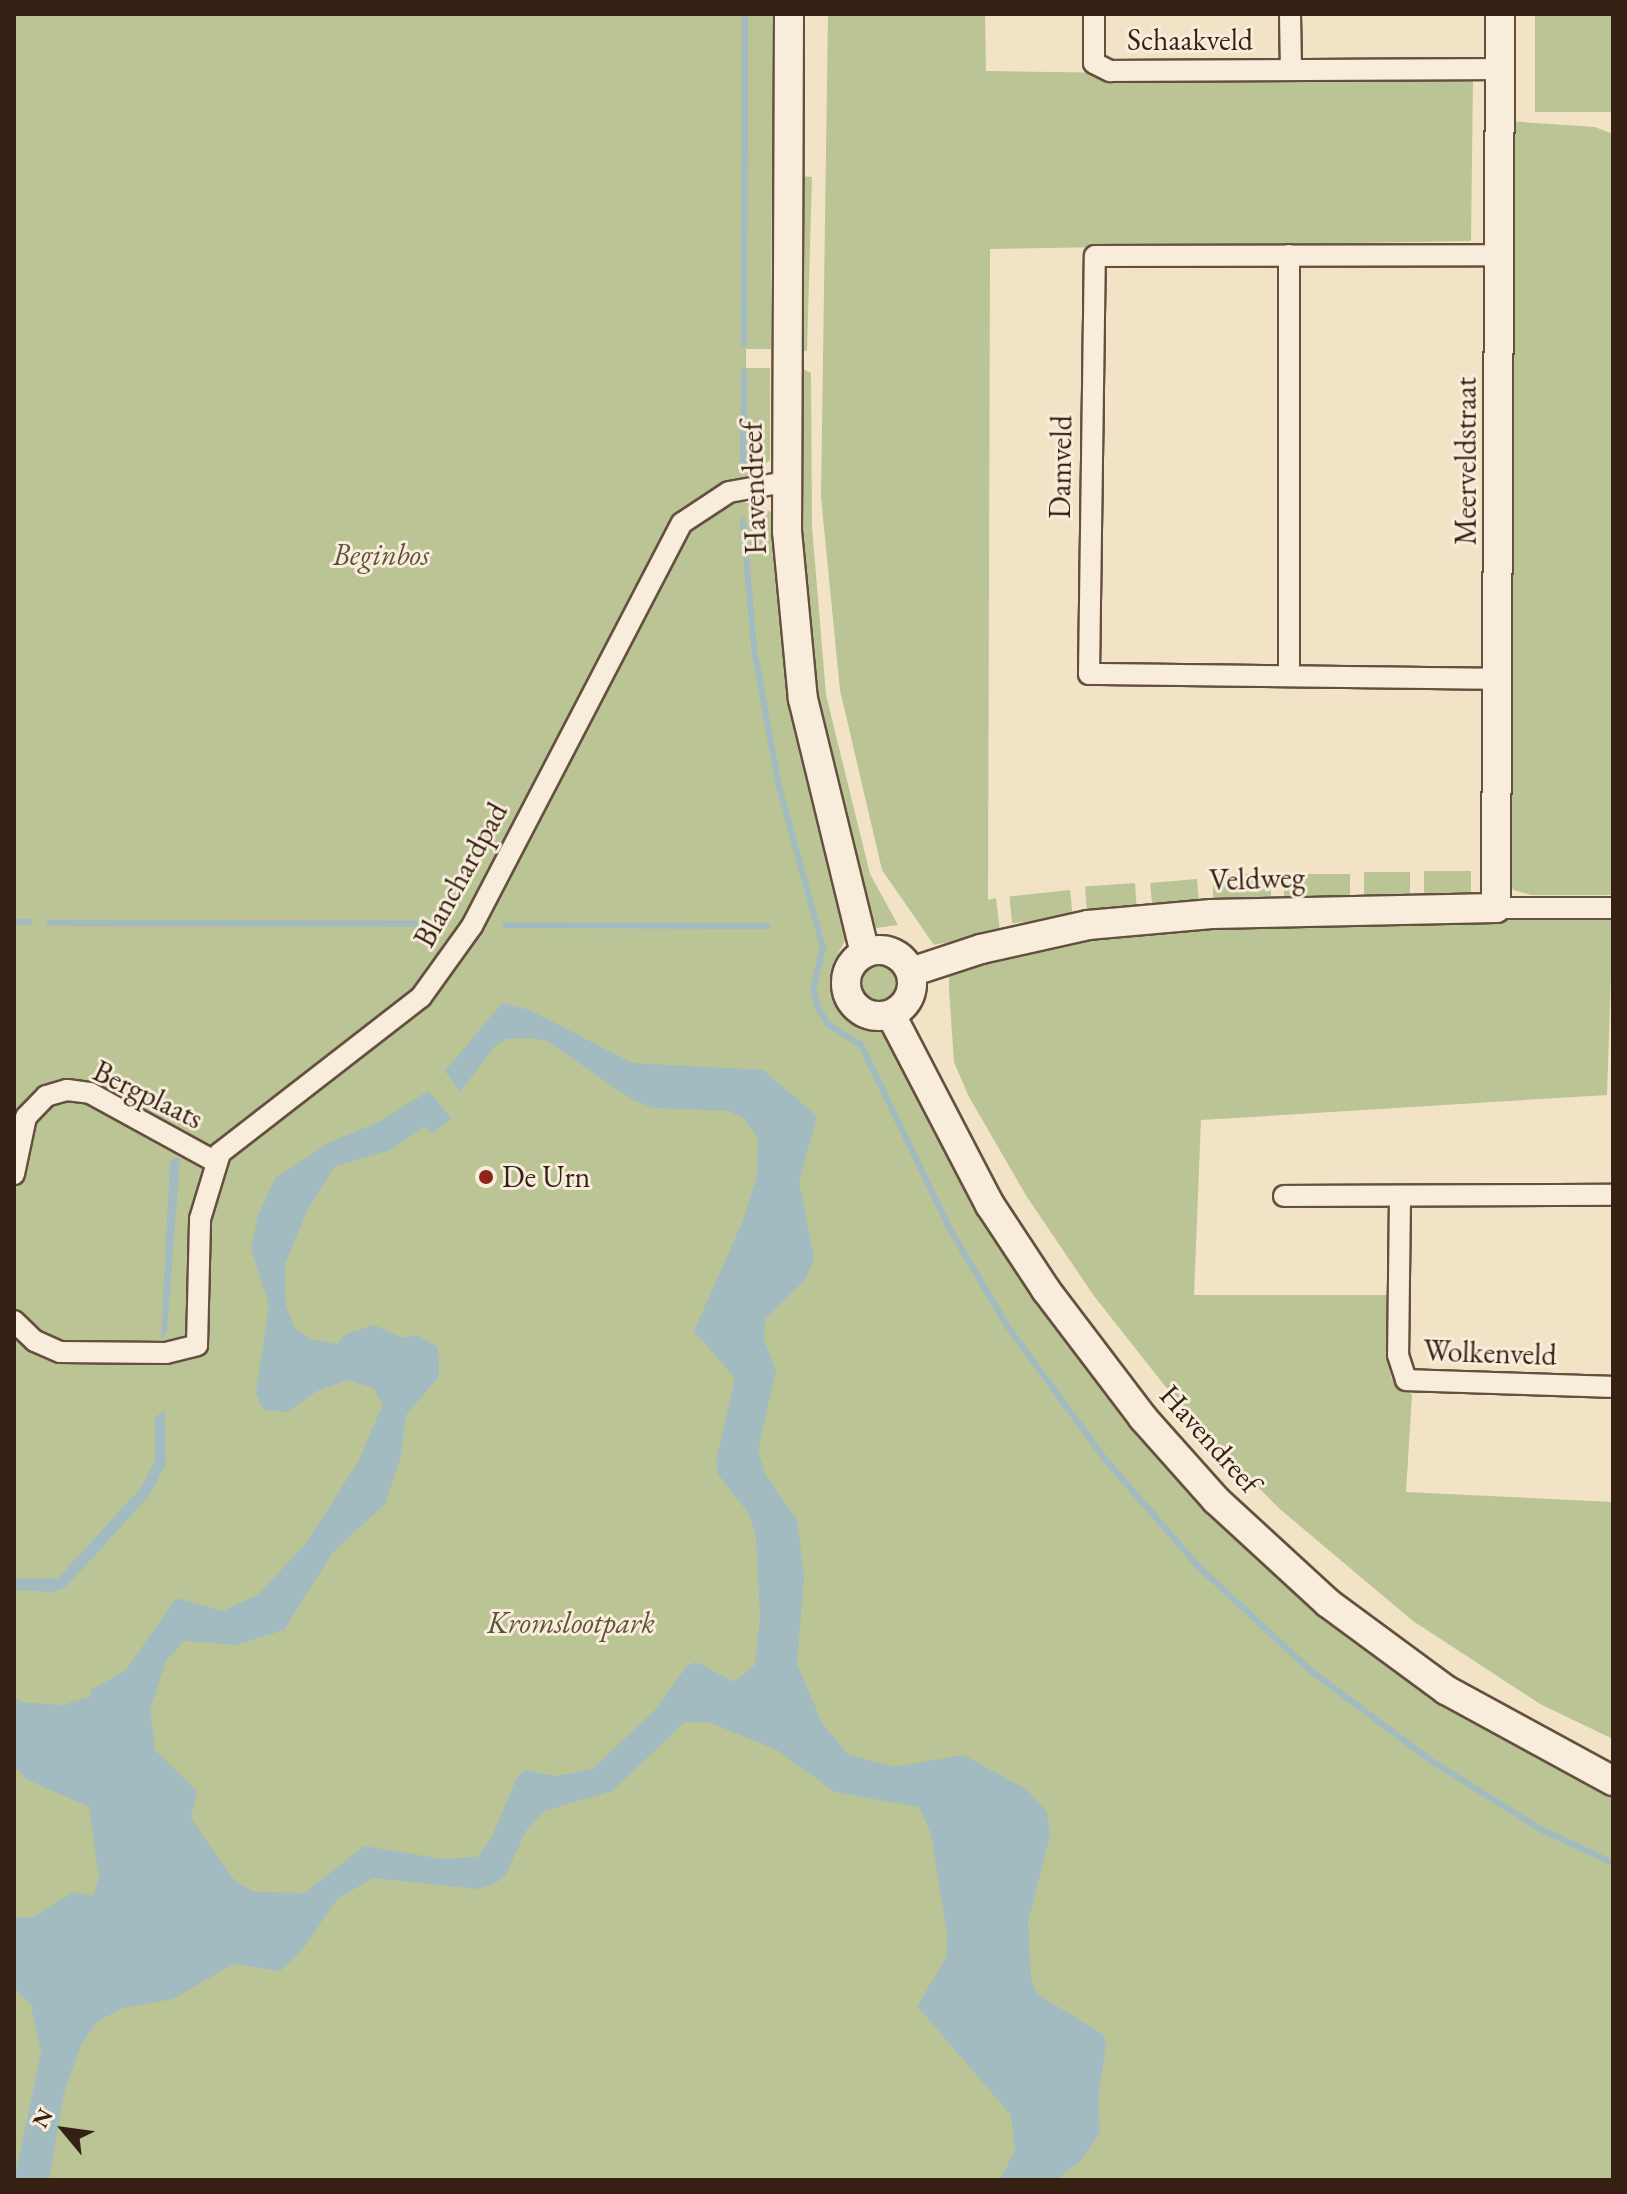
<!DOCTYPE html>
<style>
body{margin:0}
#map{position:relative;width:1627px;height:2194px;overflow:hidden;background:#f2e3c6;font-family:"EB Garamond",serif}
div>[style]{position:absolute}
.green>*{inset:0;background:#bac495;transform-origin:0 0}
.round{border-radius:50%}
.water>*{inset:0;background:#a1bbc1}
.stream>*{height:6px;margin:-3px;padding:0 3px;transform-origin:3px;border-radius:3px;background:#a1bbc1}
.roads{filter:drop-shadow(2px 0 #655040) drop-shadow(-2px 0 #655040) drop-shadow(0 2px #655040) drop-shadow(0 -2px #655040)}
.street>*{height:20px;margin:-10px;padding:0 10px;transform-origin:10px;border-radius:10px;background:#f7edda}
.secondary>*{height:28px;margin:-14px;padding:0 14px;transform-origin:14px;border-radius:14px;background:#f7edda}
.secondary>.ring{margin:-14px;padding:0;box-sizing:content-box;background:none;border:28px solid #f7edda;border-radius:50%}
.dots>*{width:22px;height:22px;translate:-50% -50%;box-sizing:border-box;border:4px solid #f7edda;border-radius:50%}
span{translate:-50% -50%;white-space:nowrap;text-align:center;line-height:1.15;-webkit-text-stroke:6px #f7edda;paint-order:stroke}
.street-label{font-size:30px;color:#361f13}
.park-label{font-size:30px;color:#5e513a;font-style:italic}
.poi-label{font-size:30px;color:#361f13}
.left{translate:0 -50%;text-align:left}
.frame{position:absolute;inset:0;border:16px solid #361f13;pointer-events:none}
.north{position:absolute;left:24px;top:2090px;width:80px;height:80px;-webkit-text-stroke:6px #f7edda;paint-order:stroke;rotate:299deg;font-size:22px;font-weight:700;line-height:32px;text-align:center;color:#361f13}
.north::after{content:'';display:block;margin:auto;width:28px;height:36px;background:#361f13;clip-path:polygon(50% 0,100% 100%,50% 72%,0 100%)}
</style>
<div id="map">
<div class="green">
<div style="clip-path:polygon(14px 14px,773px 14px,771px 349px,746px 349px,746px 368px,770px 368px,770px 460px,745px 480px,745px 503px,759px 504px,773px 514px,776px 528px,780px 627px,799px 744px,848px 935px,833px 963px,854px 1020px,886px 1030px,987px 1227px,1105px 1388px,1413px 1678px,1532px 1753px,1613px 1792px,1613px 2180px,14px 2180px)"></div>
<div style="clip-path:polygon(828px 14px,985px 14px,986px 71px,1473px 78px,1471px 241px,990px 249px,988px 900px,996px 898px,1000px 932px,934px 945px,882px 870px,840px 690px,821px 497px)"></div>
<div style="left:1535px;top:14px;width:78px;height:98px"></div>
<div style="clip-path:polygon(1507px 121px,1595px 127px,1613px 134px,1613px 895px,1532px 895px,1513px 890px,1509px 882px)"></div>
<div style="clip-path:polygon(801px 176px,812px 177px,807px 351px,803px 351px)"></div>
<div style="clip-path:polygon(803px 369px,811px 373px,812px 527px,826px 695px,870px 874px,898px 925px,876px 928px,857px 878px,818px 695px,801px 561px)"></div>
<div style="left:1424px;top:871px;width:47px;height:28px"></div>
<div style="left:1364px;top:872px;width:46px;height:27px"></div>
<div style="left:1271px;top:874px;width:27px;height:58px;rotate:90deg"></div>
<div style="left:1284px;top:874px;width:66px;height:28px"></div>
<div style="left:1197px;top:879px;width:25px;height:47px;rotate:85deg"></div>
<div style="left:1135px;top:883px;width:26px;height:50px;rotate:86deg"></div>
<div style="left:1070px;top:890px;width:27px;height:61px;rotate:84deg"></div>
<div style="clip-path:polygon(1613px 916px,1607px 1095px,1201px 1120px,1194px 1295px,1389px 1295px,1391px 1377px,1412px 1395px,1406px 1492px,1613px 1502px,1613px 1739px,1540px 1704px,1413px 1621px,1281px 1510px,1199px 1429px,1094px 1296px,1027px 1197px,968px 1095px,954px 1062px,949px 989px,949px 974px,1051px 942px,1277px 921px)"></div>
<div class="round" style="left:862px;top:965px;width:38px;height:38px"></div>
</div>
<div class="water">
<div style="clip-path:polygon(502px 1003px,532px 1011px,632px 1063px,763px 1070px,817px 1116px,799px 1181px,814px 1259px,805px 1280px,765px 1319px,764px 1340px,776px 1370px,758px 1451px,766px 1476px,797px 1520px,804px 1576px,797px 1664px,823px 1725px,849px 1755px,894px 1767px,964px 1755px,1027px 1790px,1047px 1812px,1050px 1835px,1028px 1922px,1031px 1978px,1037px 1994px,1104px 2035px,1106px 2045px,1098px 2099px,1100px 2132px,1083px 2158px,1056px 2180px,1000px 2180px,1015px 2150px,1011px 2115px,917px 2006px,946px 1958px,947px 1934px,931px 1834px,919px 1807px,835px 1792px,777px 1750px,708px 1722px,685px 1722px,612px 1791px,544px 1811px,525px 1832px,506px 1875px,494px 1884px,478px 1889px,373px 1878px,337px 1899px,303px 1949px,280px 1971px,233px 1964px,173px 1999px,122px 2008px,97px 2022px,80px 2047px,64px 2093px,49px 2180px,14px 2180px,41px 2052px,31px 2005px,14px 1989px,14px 1918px,34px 1917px,73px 1892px,93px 1896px,99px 1877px,89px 1807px,28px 1780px,14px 1767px,14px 1695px,20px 1702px,63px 1705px,91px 1696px,91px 1690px,126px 1670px,176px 1598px,223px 1611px,259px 1594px,306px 1543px,358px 1462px,383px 1404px,373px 1388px,348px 1380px,317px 1391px,287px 1412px,263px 1410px,256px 1392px,269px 1305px,251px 1249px,258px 1215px,275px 1178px,330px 1142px,379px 1122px,428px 1091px,451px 1118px,432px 1134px,424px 1127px,390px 1150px,334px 1167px,306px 1213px,285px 1264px,286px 1306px,294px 1327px,310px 1339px,337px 1344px,346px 1334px,374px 1325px,404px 1338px,416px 1335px,438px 1347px,439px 1376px,406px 1415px,401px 1456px,385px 1504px,333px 1552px,284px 1630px,237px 1645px,184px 1641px,166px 1661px,150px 1709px,155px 1750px,197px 1791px,191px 1818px,235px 1881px,254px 1892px,305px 1893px,364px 1846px,442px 1859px,477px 1857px,491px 1839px,517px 1777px,525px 1770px,556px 1776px,592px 1769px,654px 1711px,687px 1666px,696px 1662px,734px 1682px,755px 1665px,760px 1618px,756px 1537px,749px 1514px,718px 1474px,716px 1461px,735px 1378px,694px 1331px,742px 1223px,757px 1176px,758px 1138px,744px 1118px,728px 1111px,654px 1108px,634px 1101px,547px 1041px,531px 1038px,506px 1039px,494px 1047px,460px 1092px,445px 1071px)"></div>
<div style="clip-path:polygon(176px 1157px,180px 1159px,167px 1332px,161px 1339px,170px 1162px)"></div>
<div style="clip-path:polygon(165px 1410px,166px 1464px,149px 1496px,65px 1588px,53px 1592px,14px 1590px,14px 1578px,58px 1578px,140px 1489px,155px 1461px,155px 1417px)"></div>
</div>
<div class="stream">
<div style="left:744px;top:344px;width:330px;rotate:-89.8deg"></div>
<div style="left:743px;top:464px;width:92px;rotate:-89.4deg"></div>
<div style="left:743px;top:521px;width:127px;rotate:85deg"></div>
<div style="left:754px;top:648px;width:137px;rotate:79.9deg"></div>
<div style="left:778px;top:783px;width:171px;rotate:74.7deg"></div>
<div style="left:823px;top:948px;width:42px;rotate:103.7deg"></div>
<div style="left:813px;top:989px;width:21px;rotate:76deg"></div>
<div style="left:818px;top:1009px;width:19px;rotate:55deg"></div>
<div style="left:829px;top:1025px;width:38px;rotate:32deg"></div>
<div style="left:861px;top:1045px;width:209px;rotate:64.2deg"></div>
<div style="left:952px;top:1233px;width:109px;rotate:59.2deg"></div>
<div style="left:1008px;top:1327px;width:164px;rotate:53.7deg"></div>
<div style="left:1105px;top:1459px;width:142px;rotate:49deg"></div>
<div style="left:1198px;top:1566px;width:154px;rotate:42.9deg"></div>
<div style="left:1311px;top:1671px;width:149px;rotate:36.8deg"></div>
<div style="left:1430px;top:1760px;width:132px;rotate:32deg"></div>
<div style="left:1542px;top:1830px;width:78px;rotate:24.9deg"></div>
<div style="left:14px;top:922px;width:15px"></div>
<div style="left:49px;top:923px;width:395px;rotate:0.1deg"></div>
<div style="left:505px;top:925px;width:262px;rotate:0.2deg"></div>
</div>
<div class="roads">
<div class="street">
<div style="left:1094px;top:14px;width:49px;rotate:90deg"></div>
<div style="left:1094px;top:63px;width:18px;rotate:27deg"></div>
<div style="left:1110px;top:71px;width:389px;rotate:-0.3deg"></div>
<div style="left:1290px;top:14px;width:56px;rotate:89deg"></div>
<div style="left:1289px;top:673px;width:418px;rotate:-90deg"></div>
<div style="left:1500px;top:679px;width:411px;rotate:-179.3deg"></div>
<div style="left:1089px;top:674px;width:418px;rotate:-89.2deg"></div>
<div style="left:1095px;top:256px;width:405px;rotate:-0.1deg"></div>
<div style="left:1496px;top:908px;width:117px"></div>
<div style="left:14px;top:1174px;width:58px;rotate:-78.1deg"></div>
<div style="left:26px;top:1117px;width:29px;rotate:-46deg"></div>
<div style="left:46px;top:1096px;width:22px;rotate:-16deg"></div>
<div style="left:67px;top:1090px;width:23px;rotate:7deg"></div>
<div style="left:90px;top:1093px;width:144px;rotate:28.7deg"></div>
<div style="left:1284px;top:1196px;width:329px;rotate:-0.2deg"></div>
<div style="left:1400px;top:1197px;width:158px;rotate:90.7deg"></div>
<div style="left:1398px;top:1355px;width:26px;rotate:72deg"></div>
<div style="left:1406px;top:1380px;width:207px;rotate:1.9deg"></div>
<div style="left:14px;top:1321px;width:29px;rotate:44deg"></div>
<div style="left:35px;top:1341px;width:27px;rotate:24deg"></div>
<div style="left:60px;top:1352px;width:106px;rotate:0.5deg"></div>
<div style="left:166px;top:1353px;width:32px;rotate:-14deg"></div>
<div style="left:197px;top:1345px;width:126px;rotate:-88.6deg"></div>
<div style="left:200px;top:1219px;width:69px;rotate:-73.1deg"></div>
<div style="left:220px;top:1153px;width:254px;rotate:-37.8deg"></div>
<div style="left:421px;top:997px;width:87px;rotate:-54.3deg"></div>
<div style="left:472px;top:926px;width:454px;rotate:-62.5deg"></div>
<div style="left:682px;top:523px;width:56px;rotate:-33.4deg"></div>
<div style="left:729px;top:492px;width:57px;rotate:-10.1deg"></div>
</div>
<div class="secondary">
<div style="left:789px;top:14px;width:517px;rotate:90.22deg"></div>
<div style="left:787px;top:531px;width:169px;rotate:84.6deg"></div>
<div style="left:803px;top:699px;width:261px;rotate:76.3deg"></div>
<div class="ring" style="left:846px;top:950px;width:38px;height:38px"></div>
<div style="left:911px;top:972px;width:74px;rotate:-18.2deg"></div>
<div style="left:981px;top:949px;width:110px;rotate:-12.6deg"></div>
<div style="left:1088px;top:925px;width:124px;rotate:-5.1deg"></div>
<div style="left:1212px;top:914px;width:284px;rotate:-1.2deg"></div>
<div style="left:1496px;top:908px;width:894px;rotate:-89.74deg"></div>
<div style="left:891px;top:1015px;width:214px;rotate:62.5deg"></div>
<div style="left:990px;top:1205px;width:102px;rotate:56.6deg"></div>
<div style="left:1046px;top:1290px;width:161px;rotate:52.8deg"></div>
<div style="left:1143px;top:1418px;width:110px;rotate:48.3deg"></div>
<div style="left:1216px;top:1500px;width:152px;rotate:42.6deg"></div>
<div style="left:1328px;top:1603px;width:147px;rotate:36.4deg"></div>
<div style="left:1446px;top:1690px;width:190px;rotate:28.6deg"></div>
</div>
</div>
<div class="dots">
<div style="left:486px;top:1177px;background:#8f2418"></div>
</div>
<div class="street-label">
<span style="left:1190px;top:40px">Schaakveld</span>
<span style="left:1466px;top:461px;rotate:-90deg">Meerveldstraat</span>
<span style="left:1061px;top:467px;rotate:-89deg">Damveld</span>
<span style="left:754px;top:488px;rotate:-92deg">Havendreef</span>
<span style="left:461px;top:875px;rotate:-61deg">Blanchardpad</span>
<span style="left:1257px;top:879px;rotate:-2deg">Veldweg</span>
<span style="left:148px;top:1095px;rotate:26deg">Bergplaats</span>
<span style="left:1490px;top:1353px;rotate:2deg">Wolkenveld</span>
<span style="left:1210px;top:1439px;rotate:48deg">Havendreef</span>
</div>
<div class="park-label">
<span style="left:381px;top:555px">Beginbos</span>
<span style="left:571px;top:1623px">Kromslootpark</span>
</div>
<div class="poi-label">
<span class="left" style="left:502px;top:1177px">De Urn</span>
</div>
<div class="frame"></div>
<div class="north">N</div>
</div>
